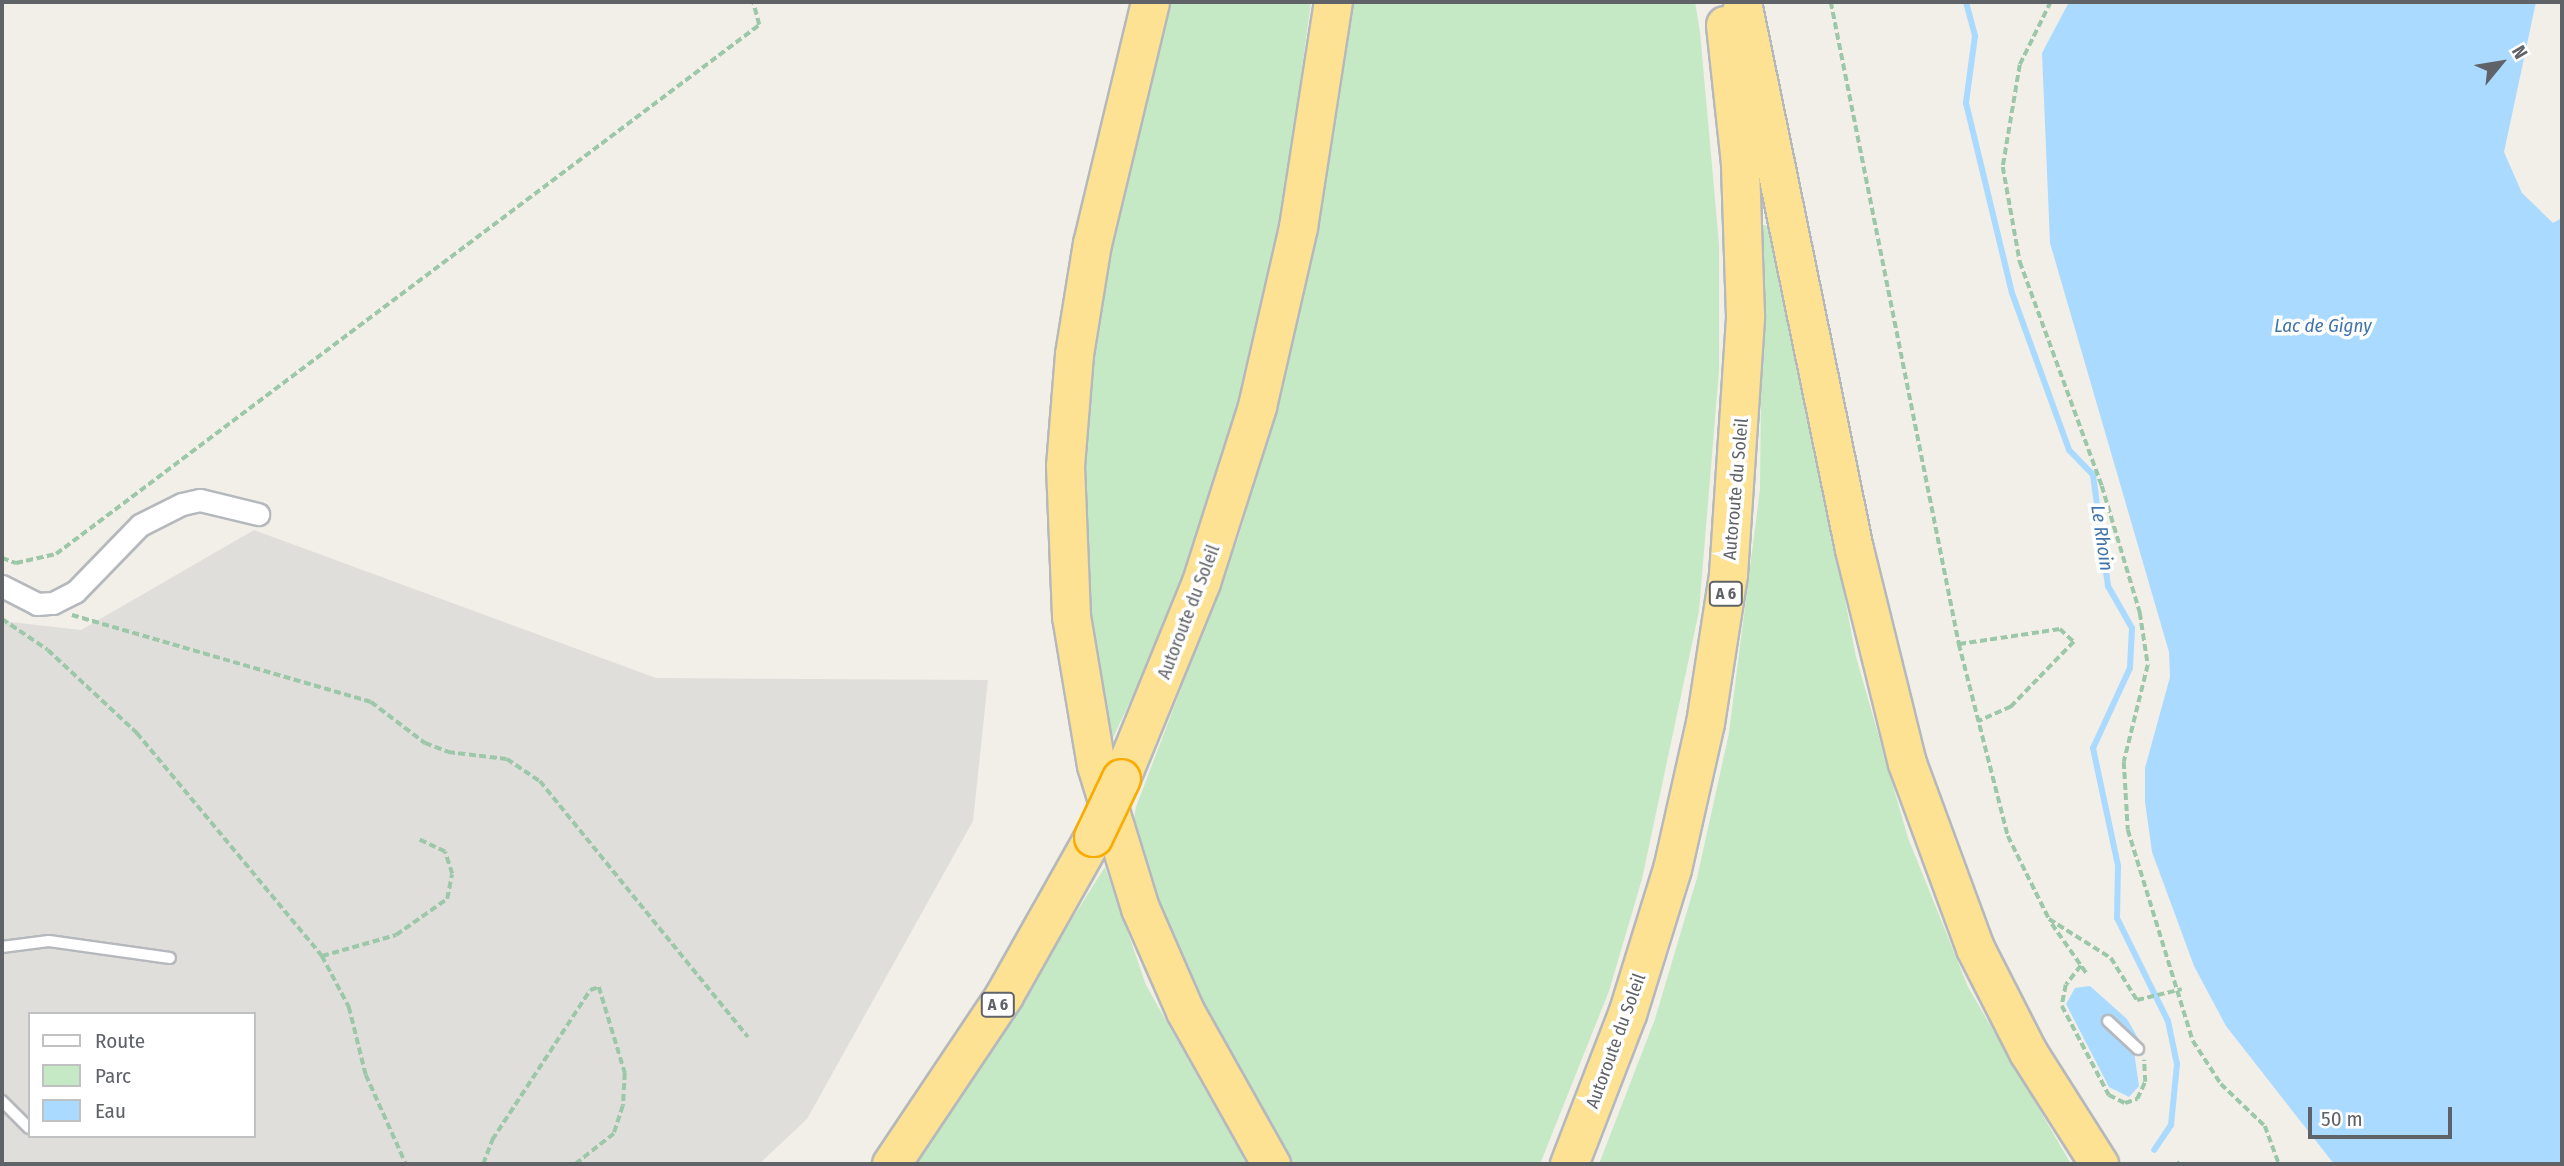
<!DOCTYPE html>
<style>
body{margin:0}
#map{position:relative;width:2564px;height:1166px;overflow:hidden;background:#f1efe8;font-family:"Fira Sans Condensed",sans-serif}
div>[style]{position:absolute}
.industrial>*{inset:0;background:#e0deda}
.green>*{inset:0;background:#c5e8c5}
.water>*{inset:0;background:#aadaff}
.stream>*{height:6px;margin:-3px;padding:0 3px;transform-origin:3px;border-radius:3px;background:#aadaff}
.path>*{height:3.5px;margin-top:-1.75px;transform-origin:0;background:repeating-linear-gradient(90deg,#9cc7a9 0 7px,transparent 0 10.5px)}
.roads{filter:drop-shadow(2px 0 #b5b8bc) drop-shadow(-2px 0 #b5b8bc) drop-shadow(0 2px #b5b8bc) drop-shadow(0 -2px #b5b8bc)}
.lane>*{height:10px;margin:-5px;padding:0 5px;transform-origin:5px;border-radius:5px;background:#fff}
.street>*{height:21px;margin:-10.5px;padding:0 10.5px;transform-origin:10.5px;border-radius:10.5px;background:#fff}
.highway>*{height:37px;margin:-18.5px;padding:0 18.5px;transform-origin:18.5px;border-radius:18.5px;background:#fde293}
.bridges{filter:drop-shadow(2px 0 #f9ab00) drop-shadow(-2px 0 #f9ab00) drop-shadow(0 2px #f9ab00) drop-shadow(0 -2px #f9ab00)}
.highway-bridge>*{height:37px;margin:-18.5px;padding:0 18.5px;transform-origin:18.5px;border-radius:18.5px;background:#fde293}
span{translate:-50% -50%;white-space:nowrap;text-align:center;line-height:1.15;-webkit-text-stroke:7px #fff;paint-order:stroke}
.shield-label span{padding:2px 5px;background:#fff;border:2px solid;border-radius:5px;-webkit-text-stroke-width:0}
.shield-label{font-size:16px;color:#5f6368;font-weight:700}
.street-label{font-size:18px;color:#5f6368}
.water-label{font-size:19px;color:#4174aa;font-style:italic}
.frame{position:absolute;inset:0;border:4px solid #5f6368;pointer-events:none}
.legend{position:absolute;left:28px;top:1012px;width:228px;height:126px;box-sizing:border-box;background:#fff;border:2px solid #bfc1c3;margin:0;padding:9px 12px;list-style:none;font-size:21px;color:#5f6368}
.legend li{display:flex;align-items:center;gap:14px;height:35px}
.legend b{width:35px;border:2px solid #bfc1c3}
.north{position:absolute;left:2466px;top:28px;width:70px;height:70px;-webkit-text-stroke:5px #fff;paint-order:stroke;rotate:60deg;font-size:19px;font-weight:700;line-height:28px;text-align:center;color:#5f6368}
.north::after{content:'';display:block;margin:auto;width:24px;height:32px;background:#5f6368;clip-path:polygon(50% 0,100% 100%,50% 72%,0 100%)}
.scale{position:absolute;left:2308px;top:1107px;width:144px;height:32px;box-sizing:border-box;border:4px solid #5f6368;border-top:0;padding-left:9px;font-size:21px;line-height:24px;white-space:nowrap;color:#5f6368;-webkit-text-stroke:5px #fff;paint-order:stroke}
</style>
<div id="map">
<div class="industrial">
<div style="clip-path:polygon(evenodd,254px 530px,656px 678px,988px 680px,973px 821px,807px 1119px,759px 1164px,2px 1164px,2px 621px,81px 630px,254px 530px,30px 1014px,254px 1014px,254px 1136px,30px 1136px,30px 1014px)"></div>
</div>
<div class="green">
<div style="clip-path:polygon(1165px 2px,1311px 2px,1282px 216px,1229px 437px,1177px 603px,1107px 750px,1077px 553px,1086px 371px,1120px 170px)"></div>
<div style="clip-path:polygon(1351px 2px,1695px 2px,1700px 32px,1719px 244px,1719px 371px,1699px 611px,1642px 879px,1609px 991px,1540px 1164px,1287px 1164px,1161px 928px,1131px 837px,1136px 807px,1238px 539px,1278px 402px,1311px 259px)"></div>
<div style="clip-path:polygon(1763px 225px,1774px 226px,1856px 657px,1908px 838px,1968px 987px,2071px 1164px,1599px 1164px,1655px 1019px,1697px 878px,1729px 733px,1760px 489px)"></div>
<div style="clip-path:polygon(1105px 867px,1146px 985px,1247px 1164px,917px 1164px)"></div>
</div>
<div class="water">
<div style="clip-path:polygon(2069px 2px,2536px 2px,2504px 152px,2522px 193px,2553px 223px,2562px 218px,2562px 1164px,2334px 1164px,2226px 1026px,2194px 966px,2152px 852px,2145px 802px,2145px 768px,2170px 677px,2169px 652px,2050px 243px,2042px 53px)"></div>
<div style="clip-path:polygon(2090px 986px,2127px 1019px,2142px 1045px,2134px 1052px,2139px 1086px,2129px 1097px,2109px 1087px,2066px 1004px,2075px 988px)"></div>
</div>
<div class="stream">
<div style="left:1966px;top:2px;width:35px;rotate:75deg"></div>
<div style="left:1975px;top:36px;width:68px;rotate:97.7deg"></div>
<div style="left:1966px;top:103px;width:195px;rotate:76.4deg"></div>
<div style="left:2012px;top:293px;width:167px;rotate:70deg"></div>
<div style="left:2069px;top:450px;width:35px;rotate:46deg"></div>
<div style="left:2093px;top:475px;width:112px;rotate:82.3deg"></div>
<div style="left:2108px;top:586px;width:48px;rotate:60.3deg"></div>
<div style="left:2132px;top:628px;width:40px;rotate:92.9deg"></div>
<div style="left:2130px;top:668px;width:88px;rotate:114.8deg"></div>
<div style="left:2093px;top:748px;width:121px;rotate:78deg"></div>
<div style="left:2118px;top:866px;width:52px;rotate:91.1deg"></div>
<div style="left:2117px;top:918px;width:115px;rotate:63.7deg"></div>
<div style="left:2168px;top:1021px;width:44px;rotate:78.2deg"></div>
<div style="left:2177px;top:1064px;width:61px;rotate:95.6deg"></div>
<div style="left:2171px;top:1125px;width:30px;rotate:124deg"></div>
</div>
<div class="path">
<div style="left:1831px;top:2px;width:655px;rotate:78.72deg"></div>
<div style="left:1959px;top:644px;width:198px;rotate:75.7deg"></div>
<div style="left:2008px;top:836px;width:93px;rotate:63.7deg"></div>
<div style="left:2049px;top:919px;width:73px;rotate:32.2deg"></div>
<div style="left:2111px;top:958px;width:49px;rotate:58.2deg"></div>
<div style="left:2137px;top:1000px;width:46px;rotate:-13.7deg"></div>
<div style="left:2051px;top:2px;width:70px;rotate:116.2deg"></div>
<div style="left:2020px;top:65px;width:103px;rotate:99.5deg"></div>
<div style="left:2003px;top:167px;width:97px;rotate:79.9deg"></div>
<div style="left:2020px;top:262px;width:239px;rotate:69.9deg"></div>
<div style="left:2102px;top:486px;width:133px;rotate:73.3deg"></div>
<div style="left:2140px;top:613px;width:53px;rotate:81.3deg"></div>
<div style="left:2148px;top:665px;width:100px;rotate:103.9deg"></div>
<div style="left:2124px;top:762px;width:68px;rotate:86.6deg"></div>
<div style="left:2128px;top:830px;width:221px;rotate:72.9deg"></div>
<div style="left:2193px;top:1041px;width:51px;rotate:56.9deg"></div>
<div style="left:2221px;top:1084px;width:61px;rotate:43.7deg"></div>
<div style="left:2265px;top:1126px;width:40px;rotate:69.8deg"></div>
<div style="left:2px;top:558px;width:15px;rotate:20deg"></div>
<div style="left:16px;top:563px;width:41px;rotate:-12.7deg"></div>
<div style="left:56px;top:554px;width:880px;rotate:-36.96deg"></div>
<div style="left:759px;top:25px;width:24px;rotate:-105deg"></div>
<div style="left:72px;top:615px;width:311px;rotate:16.2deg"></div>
<div style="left:371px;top:702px;width:68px;rotate:37.2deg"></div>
<div style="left:425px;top:743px;width:25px;rotate:21deg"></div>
<div style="left:448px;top:752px;width:59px;rotate:6.8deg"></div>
<div style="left:507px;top:759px;width:40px;rotate:34deg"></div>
<div style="left:540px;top:781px;width:330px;rotate:50.9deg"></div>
<div style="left:2px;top:619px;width:55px;rotate:34deg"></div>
<div style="left:48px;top:650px;width:122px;rotate:43deg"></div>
<div style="left:137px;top:733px;width:290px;rotate:50.3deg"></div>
<div style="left:322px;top:956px;width:58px;rotate:62.1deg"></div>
<div style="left:349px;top:1007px;width:70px;rotate:76deg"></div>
<div style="left:366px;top:1075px;width:98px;rotate:65.8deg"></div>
<div style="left:1959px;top:644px;width:102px;rotate:-8.4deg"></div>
<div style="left:2060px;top:629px;width:19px;rotate:43deg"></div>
<div style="left:2074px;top:642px;width:91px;rotate:134.1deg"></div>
<div style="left:2011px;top:707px;width:36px;rotate:156deg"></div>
<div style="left:2052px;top:924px;width:61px;rotate:55deg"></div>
<div style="left:322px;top:956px;width:77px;rotate:-15.8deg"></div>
<div style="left:396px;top:935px;width:62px;rotate:-35.2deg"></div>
<div style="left:447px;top:899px;width:25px;rotate:-79deg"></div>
<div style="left:452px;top:874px;width:23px;rotate:-108deg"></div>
<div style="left:445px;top:852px;width:31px;rotate:-155deg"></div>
<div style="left:2081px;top:966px;width:24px;rotate:128deg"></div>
<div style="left:2066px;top:985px;width:21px;rotate:101deg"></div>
<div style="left:2062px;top:1006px;width:101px;rotate:62.2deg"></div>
<div style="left:2109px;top:1095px;width:18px;rotate:27deg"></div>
<div style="left:2125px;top:1103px;width:13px;rotate:-18deg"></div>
<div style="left:2137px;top:1099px;width:19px;rotate:-65deg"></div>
<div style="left:2145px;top:1082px;width:22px;rotate:-93deg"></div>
<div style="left:2177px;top:1162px;width:3px;rotate:45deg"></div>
<div style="left:483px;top:1164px;width:26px;rotate:-69deg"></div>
<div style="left:492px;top:1140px;width:179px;rotate:-56.8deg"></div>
<div style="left:590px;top:990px;width:9px;rotate:-18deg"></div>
<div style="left:599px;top:987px;width:90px;rotate:73.2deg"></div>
<div style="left:625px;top:1073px;width:33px;rotate:93deg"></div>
<div style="left:623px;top:1106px;width:29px;rotate:108deg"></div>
<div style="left:614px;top:1134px;width:48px;rotate:141.7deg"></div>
</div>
<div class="roads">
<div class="lane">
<div style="left:2px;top:947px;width:47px;rotate:-7.3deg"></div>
<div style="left:49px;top:941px;width:122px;rotate:8deg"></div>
<div style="left:2108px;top:1021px;width:41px;rotate:43deg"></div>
<div style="left:2px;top:1101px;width:38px;rotate:45deg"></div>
</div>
<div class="street">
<div style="left:2px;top:586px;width:39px;rotate:27deg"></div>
<div style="left:37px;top:604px;width:16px;rotate:-4deg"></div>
<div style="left:53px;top:603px;width:25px;rotate:-27deg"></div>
<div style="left:75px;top:592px;width:93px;rotate:-45.9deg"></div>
<div style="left:140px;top:525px;width:47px;rotate:-26.6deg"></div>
<div style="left:182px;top:504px;width:18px;rotate:-13deg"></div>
<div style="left:200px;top:500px;width:60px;rotate:13.6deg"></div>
</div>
<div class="highway">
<div style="left:1150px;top:2px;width:248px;rotate:103.5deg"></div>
<div style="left:1092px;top:243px;width:112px;rotate:99.2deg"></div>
<div style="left:1074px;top:354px;width:112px;rotate:94.6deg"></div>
<div style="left:1065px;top:466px;width:150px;rotate:87.7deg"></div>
<div style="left:1071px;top:616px;width:151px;rotate:80.5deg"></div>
<div style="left:1096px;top:765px;width:150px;rotate:72.9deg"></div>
<div style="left:1140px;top:908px;width:112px;rotate:66.4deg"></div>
<div style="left:1185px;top:1011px;width:176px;rotate:60.7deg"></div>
<div style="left:1742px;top:2px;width:558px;rotate:78.43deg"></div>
<div style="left:1854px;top:549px;width:220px;rotate:76.1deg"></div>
<div style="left:1907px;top:763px;width:197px;rotate:69.8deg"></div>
<div style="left:1975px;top:948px;width:117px;rotate:63deg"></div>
<div style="left:2028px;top:1052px;width:133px;rotate:57.6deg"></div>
<div style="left:1121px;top:778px;width:212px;rotate:-67.8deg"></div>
<div style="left:1201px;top:582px;width:185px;rotate:-72.3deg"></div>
<div style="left:1257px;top:406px;width:184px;rotate:-77.1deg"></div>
<div style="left:1298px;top:227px;width:228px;rotate:-81.2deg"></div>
<div style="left:891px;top:1164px;width:203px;rotate:-56.2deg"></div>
<div style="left:1004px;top:995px;width:181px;rotate:-60.6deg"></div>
<div style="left:1569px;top:1164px;width:161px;rotate:-68.9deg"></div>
<div style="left:1627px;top:1014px;width:152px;rotate:-72.8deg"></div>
<div style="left:1672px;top:869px;width:150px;rotate:-77.3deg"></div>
<div style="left:1705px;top:723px;width:151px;rotate:-81.2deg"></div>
<div style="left:1728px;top:574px;width:259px;rotate:-86.2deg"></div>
<div style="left:1745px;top:316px;width:153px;rotate:-91.9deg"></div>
<div style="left:1740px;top:163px;width:139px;rotate:-96.2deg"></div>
</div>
</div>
<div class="bridges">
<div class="highway-bridge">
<div style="left:1093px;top:837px;width:65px;rotate:-64.6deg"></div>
</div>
</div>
<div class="shield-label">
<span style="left:1726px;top:594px">A 6</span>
<span style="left:998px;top:1005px">A 6</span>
</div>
<div class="street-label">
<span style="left:1736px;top:489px;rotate:-85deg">Autoroute du Soleil</span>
<span style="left:1189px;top:612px;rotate:-69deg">Autoroute du Soleil</span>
<span style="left:1616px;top:1041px;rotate:-70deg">Autoroute du Soleil</span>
</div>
<div class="water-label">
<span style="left:2323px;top:326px">Lac de Gigny</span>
<span style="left:2102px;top:538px;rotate:82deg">Le Rhoin</span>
</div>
<div class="frame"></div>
<ul class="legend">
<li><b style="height:9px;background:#fff"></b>Route</li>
<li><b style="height:19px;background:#c5e8c5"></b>Parc</li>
<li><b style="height:19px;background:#aadaff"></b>Eau</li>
</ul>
<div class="north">N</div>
<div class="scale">50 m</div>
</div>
